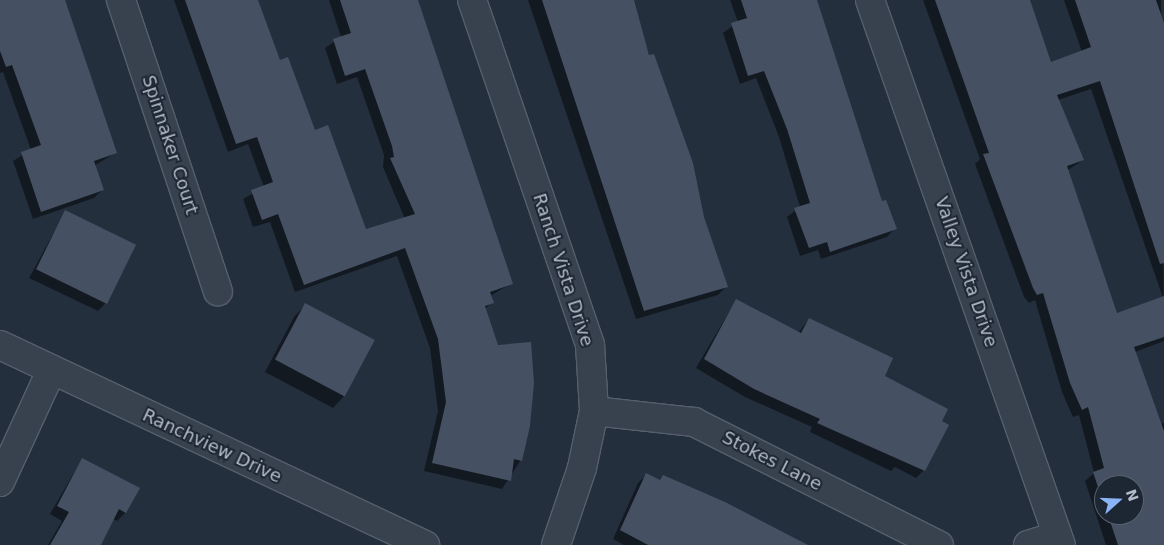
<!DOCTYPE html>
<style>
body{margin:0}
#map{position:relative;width:1164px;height:545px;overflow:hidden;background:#242f3e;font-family:"DejaVu Sans",sans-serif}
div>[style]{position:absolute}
.shadow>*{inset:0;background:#0007}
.building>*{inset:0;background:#455162;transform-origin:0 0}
.roads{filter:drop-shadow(1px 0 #565f6c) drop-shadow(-1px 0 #565f6c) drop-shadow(0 1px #565f6c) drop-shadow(0 -1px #565f6c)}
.minor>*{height:28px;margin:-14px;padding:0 14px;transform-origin:14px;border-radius:14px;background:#38414e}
span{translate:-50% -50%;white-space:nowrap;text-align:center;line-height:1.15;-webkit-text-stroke:4px #1d2633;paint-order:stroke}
.street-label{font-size:18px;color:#b4bcc9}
.north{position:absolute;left:1094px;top:475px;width:50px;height:50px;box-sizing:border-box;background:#1d2633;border:1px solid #59626f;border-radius:50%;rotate:70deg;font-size:14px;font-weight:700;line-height:20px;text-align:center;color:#b4bcc9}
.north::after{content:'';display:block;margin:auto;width:18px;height:22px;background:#8ab4f8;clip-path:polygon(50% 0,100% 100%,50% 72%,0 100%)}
</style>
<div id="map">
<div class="shadow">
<div style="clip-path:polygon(0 0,62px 0,115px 153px,94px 166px,102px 190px,94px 198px,33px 219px,13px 161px,31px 150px,3px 72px,0 73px)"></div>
<div style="clip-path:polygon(174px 0,257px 0,280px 62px,365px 231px,405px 219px,383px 167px,384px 155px,357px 77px,337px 84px,325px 48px,341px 37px,329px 0,412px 0,512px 283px,490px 296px,492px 302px,485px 309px,521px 460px,502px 489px,424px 471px,438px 411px,430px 348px,397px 256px,295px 292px,270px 222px,253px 227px,243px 199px,264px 187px,248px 144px,228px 152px)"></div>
<div style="clip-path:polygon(528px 0,631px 0,726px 287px,718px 295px,636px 319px)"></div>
<div style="clip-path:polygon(730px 0,815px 0,881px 203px,895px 228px,887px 237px,821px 259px,818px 250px,800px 256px,787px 217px,800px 207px,779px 137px,756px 78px,740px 84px,723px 33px,738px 22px)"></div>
<div style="clip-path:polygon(evenodd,923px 0,1029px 0,1051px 63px,1082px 52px,1064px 0,1161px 0,1164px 341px,1135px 352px,1160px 424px,1164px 423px,1164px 545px,1106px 545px,1085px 481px,1094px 473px,1079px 415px,1073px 417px,1062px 392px,1035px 300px,1029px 303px,1024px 297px,975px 164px,980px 159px,923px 0,1091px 89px,1163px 298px,1117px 315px,1068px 170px,1083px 160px,1058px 100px,1091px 89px,923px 0,1104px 485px,1134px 485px,1134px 515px,1104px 515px,1104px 485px)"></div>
<div style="clip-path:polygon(65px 212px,106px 303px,98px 311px,29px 278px)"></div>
<div style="clip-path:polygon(736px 300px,798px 333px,809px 319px,883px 376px,924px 470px,916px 478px,895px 467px,891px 471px,810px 432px,812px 427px,745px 397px,696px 368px)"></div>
<div style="clip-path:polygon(305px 305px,344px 396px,333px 408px,265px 372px,294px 317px)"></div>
<div style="clip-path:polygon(82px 459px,125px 513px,117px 521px,113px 519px,100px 545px,48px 545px,62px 521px,50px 514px)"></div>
<div style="clip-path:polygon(647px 474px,659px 481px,663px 476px,801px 545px,624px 545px,613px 539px,638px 483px)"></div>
</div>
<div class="building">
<div style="clip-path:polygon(0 0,65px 0,117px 153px,94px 161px,104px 190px,41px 212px,21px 152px,41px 145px,12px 65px,6px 67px,0 51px)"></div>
<div style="clip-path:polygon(185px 0,258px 0,280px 60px,288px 57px,315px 130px,328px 125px,366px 229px,415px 214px,390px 158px,394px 157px,392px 146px,365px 69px,345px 76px,333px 39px,351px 33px,340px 0,418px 0,513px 284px,490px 292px,494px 303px,485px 306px,498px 345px,531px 342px,534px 383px,530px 426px,522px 461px,514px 459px,511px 481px,432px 463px,446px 402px,438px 339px,405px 248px,304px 285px,278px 214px,262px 220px,251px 190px,273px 182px,257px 137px,236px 144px)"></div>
<div style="clip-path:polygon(542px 0,634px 0,649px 55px,654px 54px,693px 163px,704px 217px,728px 287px,644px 311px)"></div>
<div style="clip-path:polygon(741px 0,817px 0,882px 201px,886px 200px,897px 229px,830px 252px,827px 242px,809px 248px,794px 208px,810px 203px,787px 129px,764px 71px,748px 76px,731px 23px,747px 18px)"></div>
<div style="clip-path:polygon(935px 0,1030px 0,1051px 62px,1091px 47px,1075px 0,1156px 0,1164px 23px,1164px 263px,1160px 264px,1100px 81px,1057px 95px,1084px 160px,1067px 166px,1117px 313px,1164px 296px,1164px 337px,1134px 347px,1164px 431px,1164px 545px,1118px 545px,1108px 515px,1134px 515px,1134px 485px,1104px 485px,1104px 505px,1093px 472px,1104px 468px,1088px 407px,1082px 410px,1070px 383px,1043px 293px,1037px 295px,1033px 288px,983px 154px,989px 153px)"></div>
<div style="left:65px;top:210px;width:79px;height:66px;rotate:26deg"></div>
<div style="clip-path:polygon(736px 299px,801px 333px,809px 318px,893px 358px,885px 376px,948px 409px,942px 421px,949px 425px,925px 471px,817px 423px,820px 419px,754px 389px,704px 359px)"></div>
<div style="left:305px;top:303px;width:79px;height:64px;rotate:28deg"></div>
<div style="clip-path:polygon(82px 458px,140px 488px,126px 513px,119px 509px,101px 545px,50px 545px,69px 512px,57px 506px)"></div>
<div style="clip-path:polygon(646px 473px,660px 480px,663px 475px,725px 502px,808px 545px,648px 545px,620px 530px)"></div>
</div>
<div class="roads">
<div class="minor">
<div style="left:121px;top:0;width:307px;rotate:71.6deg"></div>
<div style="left:472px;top:0;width:365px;rotate:71.1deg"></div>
<div style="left:590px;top:345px;width:66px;rotate:86.5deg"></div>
<div style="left:594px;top:411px;width:58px;rotate:101.9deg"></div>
<div style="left:582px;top:468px;width:81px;rotate:108.7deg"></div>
<div style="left:870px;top:0;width:577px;rotate:70.69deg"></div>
<div style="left:0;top:345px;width:470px;rotate:25.2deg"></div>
<div style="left:594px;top:411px;width:101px;rotate:6.3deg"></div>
<div style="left:694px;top:422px;width:274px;rotate:26.7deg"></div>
<div style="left:0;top:482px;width:122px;rotate:-65.3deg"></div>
<div style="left:1028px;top:545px;width:30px;rotate:-17deg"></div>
</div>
</div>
<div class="street-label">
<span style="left:170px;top:145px;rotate:72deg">Spinnaker Court</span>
<span style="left:563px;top:270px;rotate:72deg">Ranch Vista Drive</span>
<span style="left:966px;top:272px;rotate:71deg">Valley Vista Drive</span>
<span style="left:212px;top:446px;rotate:25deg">Ranchview Drive</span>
<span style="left:772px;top:461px;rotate:27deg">Stokes Lane</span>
</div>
<div class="north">N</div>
</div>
